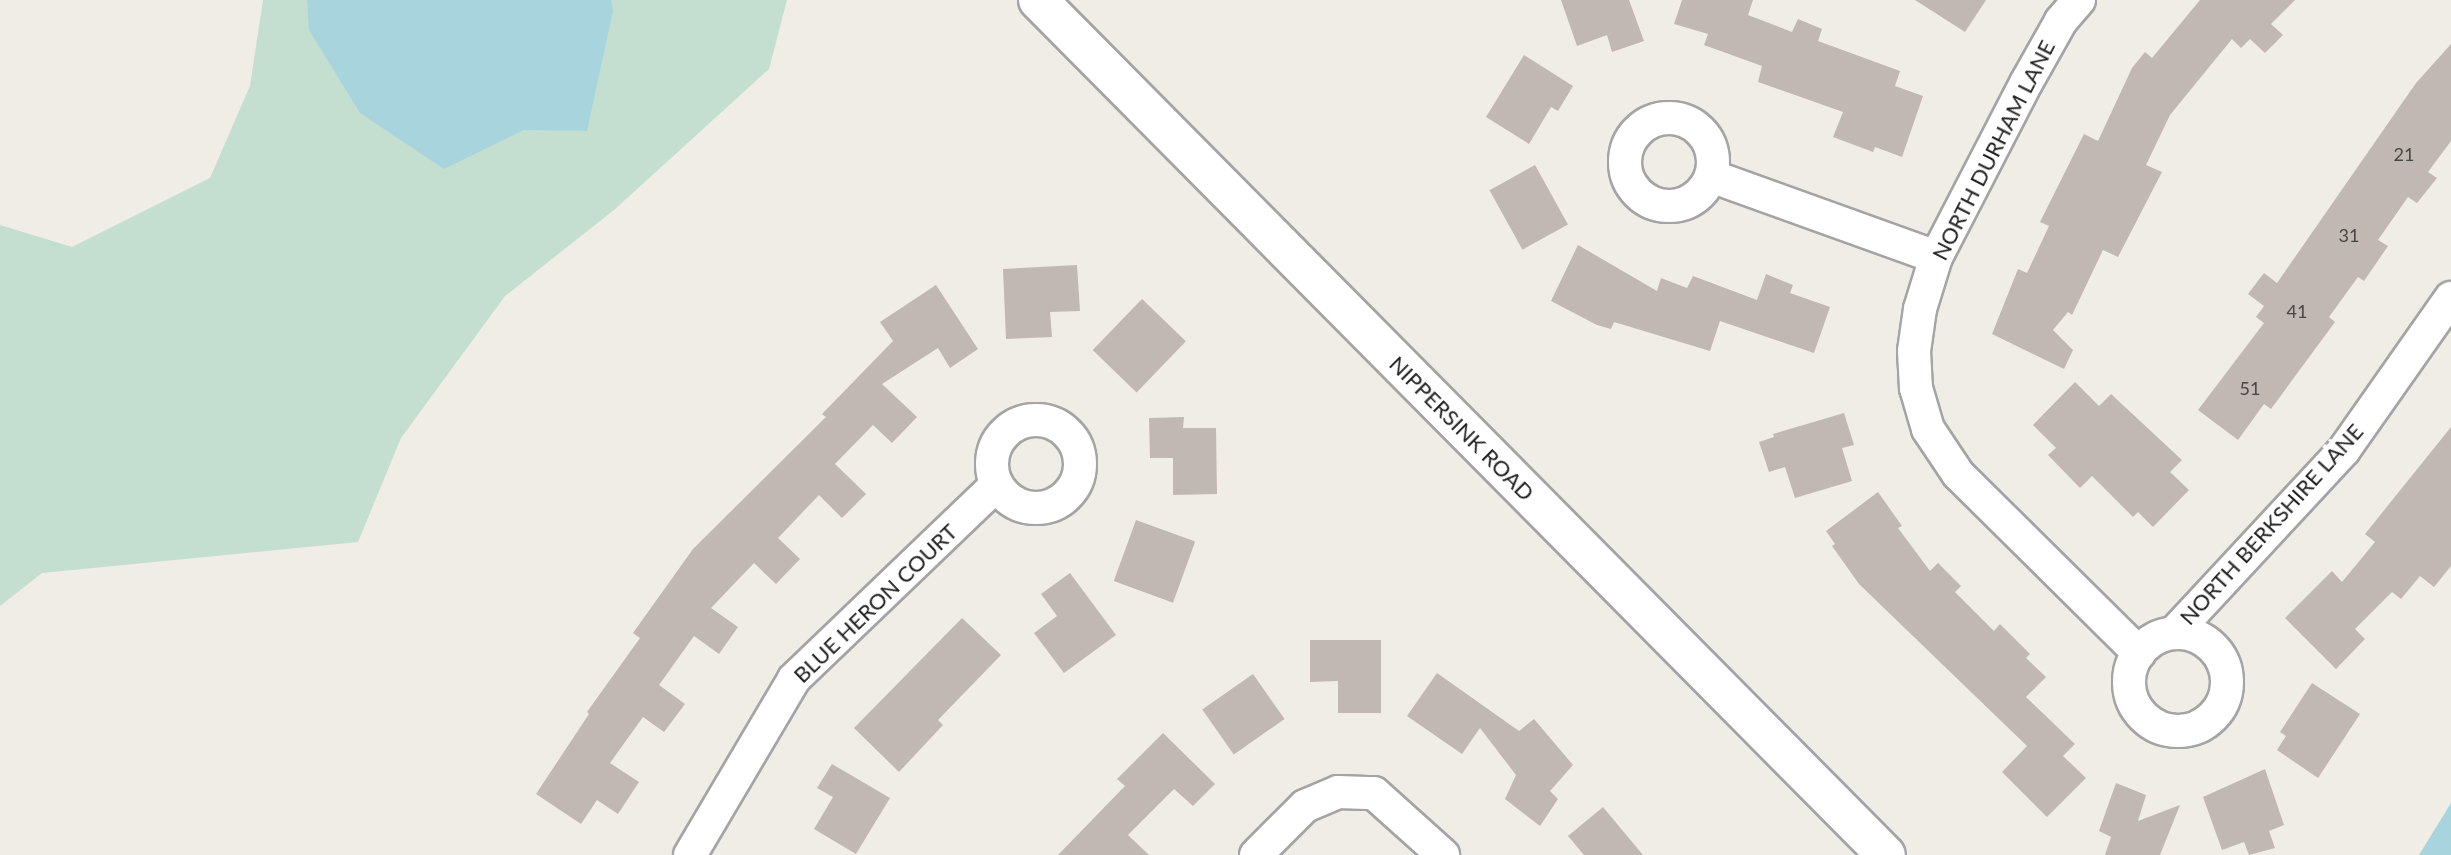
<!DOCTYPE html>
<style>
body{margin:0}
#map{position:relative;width:2451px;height:855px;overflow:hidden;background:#f0ece6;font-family:Lato,sans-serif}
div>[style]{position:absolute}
.wetland>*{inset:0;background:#c4ded0}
.water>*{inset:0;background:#a8d5dd}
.building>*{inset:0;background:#c1b8b3;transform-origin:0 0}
.roads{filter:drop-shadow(2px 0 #a4a4a4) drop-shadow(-2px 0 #a4a4a4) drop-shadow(0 2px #a4a4a4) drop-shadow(0 -2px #a4a4a4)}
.minor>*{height:32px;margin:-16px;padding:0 16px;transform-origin:16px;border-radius:16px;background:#fff}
.minor>.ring{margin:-16px;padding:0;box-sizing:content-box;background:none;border:32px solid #fff;border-radius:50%}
.tertiary>*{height:38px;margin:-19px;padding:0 19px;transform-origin:19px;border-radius:19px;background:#fff}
span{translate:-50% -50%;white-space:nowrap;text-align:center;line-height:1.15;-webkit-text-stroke:8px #fff;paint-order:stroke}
.number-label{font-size:18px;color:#484645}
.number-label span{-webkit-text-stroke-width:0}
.street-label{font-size:22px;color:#202020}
</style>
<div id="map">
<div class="wetland">
<div style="clip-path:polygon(263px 0,787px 0,769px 69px,614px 210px,505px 296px,401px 438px,358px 542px,42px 573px,0 606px,0 225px,72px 247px,210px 178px,250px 86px)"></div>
</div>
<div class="water">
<div style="clip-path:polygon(307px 0,611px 0,613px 11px,587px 131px,524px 130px,444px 169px,360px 113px,309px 30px)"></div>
<div style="clip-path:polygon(2451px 803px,2451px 855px,2419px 855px)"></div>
</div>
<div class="building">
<div style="clip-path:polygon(1561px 0,1629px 0,1644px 41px,1612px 52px,1607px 35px,1577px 46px)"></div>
<div style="clip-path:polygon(1682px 0,1753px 0,1748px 15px,1792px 32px,1798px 19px,1822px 29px,1818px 41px,1900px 71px,1895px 86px,1923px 96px,1902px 157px,1875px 147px,1873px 152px,1833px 137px,1843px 112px,1758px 82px,1762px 66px,1704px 45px,1708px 34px,1674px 24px)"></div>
<div style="clip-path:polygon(1915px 0,1986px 0,1965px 32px)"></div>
<div style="clip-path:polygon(2200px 0,2295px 0,2271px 24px,2283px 35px,2265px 53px,2250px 39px,2241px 48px,2232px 39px,2170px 115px,2146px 165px,2162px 172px,2118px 257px,2103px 250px,2072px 315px,2068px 312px,2053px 330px,2073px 350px,2064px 369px,1992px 334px,2018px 269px,2027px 273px,2049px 226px,2040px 222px,2084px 134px,2098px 141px,2132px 68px,2145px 52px,2152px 58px)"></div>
<div style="clip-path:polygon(2451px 44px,2451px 141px,2428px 172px,2437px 178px,2417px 203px,2408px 197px,2378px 240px,2388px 246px,2364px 281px,2358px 277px,2329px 317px,2335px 322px,2271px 409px,2264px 404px,2238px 440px,2198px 410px,2264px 323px,2256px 317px,2264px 306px,2248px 294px,2264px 273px,2277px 283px,2416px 83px)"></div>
<div style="clip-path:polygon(1524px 55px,1573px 86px,1558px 111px,1551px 107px,1529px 144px,1486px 117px)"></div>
<div style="left:1535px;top:165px;width:68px;height:52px;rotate:61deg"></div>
<div style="clip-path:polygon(1578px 245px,1657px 291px,1661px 278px,1687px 288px,1693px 276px,1757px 300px,1766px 274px,1793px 285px,1790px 293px,1830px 307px,1814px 353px,1720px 321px,1710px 351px,1614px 322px,1611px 329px,1597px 325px,1551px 301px)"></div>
<div style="clip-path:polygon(1077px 265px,1080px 311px,1050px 312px,1052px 337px,1006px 339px,1003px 269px)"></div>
<div style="clip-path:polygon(936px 285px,978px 349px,950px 368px,938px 348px,882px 384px,917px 417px,892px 443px,873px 425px,835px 464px,866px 494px,842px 518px,819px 495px,778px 538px,800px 559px,776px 584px,754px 563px,711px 608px,738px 627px,719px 654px,694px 636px,659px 685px,685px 704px,664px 732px,643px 717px,610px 763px,639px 782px,618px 814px,597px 800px,581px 824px,536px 794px,589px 714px,587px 712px,640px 638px,633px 633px,693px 549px,826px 417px,822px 414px,893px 341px,880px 322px)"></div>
<div style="left:1142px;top:299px;width:61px;height:71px;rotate:44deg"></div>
<div style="clip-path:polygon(2075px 382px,2099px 406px,2111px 394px,2182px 460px,2170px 472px,2189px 490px,2153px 527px,2138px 512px,2133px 517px,2092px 476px,2080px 488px,2048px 455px,2056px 448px,2033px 425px)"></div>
<div style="clip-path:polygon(1844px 413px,1854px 445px,1842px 448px,1852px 481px,1795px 498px,1785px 467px,1769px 472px,1759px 442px,1774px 437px,1773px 434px)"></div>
<div style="clip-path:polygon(1184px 417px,1183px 428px,1216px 428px,1217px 494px,1173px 495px,1173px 458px,1150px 458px,1149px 418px)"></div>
<div style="clip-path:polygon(2451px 427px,2451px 566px,2434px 587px,2420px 576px,2401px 599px,2392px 592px,2355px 629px,2365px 639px,2336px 669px,2285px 618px,2332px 571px,2342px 582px,2375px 542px,2365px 534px)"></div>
<div style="clip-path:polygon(1878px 492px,1902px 526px,1898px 528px,1930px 571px,1938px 563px,1961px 586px,1955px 592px,1994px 631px,2000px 624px,2030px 654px,2026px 658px,2046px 677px,2026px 697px,2075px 744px,2063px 756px,2086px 778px,2047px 817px,2002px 772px,2027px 746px,1859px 584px,1832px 546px,1835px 544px,1826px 531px)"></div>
<div style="left:1136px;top:520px;width:63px;height:65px;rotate:20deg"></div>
<div style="clip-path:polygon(1070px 573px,1116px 635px,1064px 673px,1034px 633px,1057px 616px,1041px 594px)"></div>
<div style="clip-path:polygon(962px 618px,1001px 655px,938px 720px,943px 725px,899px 772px,854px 728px)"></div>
<div style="clip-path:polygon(1310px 640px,1381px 640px,1381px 713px,1338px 713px,1338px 681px,1310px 682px)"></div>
<div style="clip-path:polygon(1437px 673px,1519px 731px,1534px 719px,1573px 765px,1550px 791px,1558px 799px,1540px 826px,1505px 799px,1516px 775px,1480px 728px,1462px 754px,1407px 716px)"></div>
<div style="left:1253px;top:674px;width:55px;height:62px;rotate:55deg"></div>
<div style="clip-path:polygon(2312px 683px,2360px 714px,2318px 778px,2277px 750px,2286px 736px,2280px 732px)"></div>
<div style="clip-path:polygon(1163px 733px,1215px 784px,1193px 806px,1174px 789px,1128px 835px,1149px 855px,1058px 855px,1125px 786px,1117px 779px)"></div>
<div style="clip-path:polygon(832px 764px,890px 798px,856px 854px,814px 829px,833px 797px,817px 788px)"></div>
<div style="clip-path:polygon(2265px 769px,2284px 825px,2269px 831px,2275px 848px,2249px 855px,2244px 842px,2222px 850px,2203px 797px)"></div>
<div style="clip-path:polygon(2116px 783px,2146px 795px,2138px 821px,2180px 805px,2160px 855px,2105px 855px,2111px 837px,2099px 831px)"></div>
<div style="clip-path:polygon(1603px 807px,1643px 855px,1584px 855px,1568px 836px)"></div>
</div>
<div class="roads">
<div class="minor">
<div style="left:2079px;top:0;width:28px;rotate:131deg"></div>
<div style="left:2061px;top:21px;width:71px;rotate:119.4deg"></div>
<div style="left:2026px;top:83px;width:196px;rotate:117.3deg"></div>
<div style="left:1936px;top:257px;width:54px;rotate:107.1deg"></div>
<div style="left:1920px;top:309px;width:42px;rotate:98.1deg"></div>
<div style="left:1914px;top:351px;width:37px;rotate:87deg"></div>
<div style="left:1916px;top:388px;width:43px;rotate:73.7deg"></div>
<div style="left:1928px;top:429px;width:54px;rotate:56.3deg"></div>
<div style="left:1958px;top:474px;width:255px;rotate:44.7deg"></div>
<div class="ring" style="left:1625px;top:118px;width:56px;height:56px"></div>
<div style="left:1711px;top:176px;width:239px;rotate:19.8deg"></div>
<div class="ring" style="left:992px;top:420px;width:56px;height:56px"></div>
<div style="left:2174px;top:633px;width:250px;rotate:-47.1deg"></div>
<div style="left:2344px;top:450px;width:186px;rotate:-54.9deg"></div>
<div class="ring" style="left:2129px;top:633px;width:66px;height:66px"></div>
<div style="left:690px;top:855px;width:204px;rotate:-59.4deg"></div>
<div style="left:794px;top:679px;width:281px;rotate:-43.8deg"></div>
<div style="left:1256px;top:855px;width:69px;rotate:-45deg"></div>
<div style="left:1305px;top:806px;width:36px;rotate:-23deg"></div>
<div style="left:1338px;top:792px;width:36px;rotate:2deg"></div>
<div style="left:1374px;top:793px;width:93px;rotate:41.9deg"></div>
</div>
<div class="tertiary">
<div style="left:1038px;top:0;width:1204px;rotate:45.24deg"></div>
</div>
</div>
<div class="number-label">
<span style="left:2404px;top:154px">21</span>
<span style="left:2349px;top:235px">31</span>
<span style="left:2297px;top:311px">41</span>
<span style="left:2250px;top:388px">51</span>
</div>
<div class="street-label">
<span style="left:1993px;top:150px;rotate:-63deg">NORTH DURHAM LANE</span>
<span style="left:1462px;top:428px;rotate:45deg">NIPPERSINK ROAD</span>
<span style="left:2271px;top:524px;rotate:-48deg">NORTH BERKSHIRE LANE</span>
<span style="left:875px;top:603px;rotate:-44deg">BLUE HERON COURT</span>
</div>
</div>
